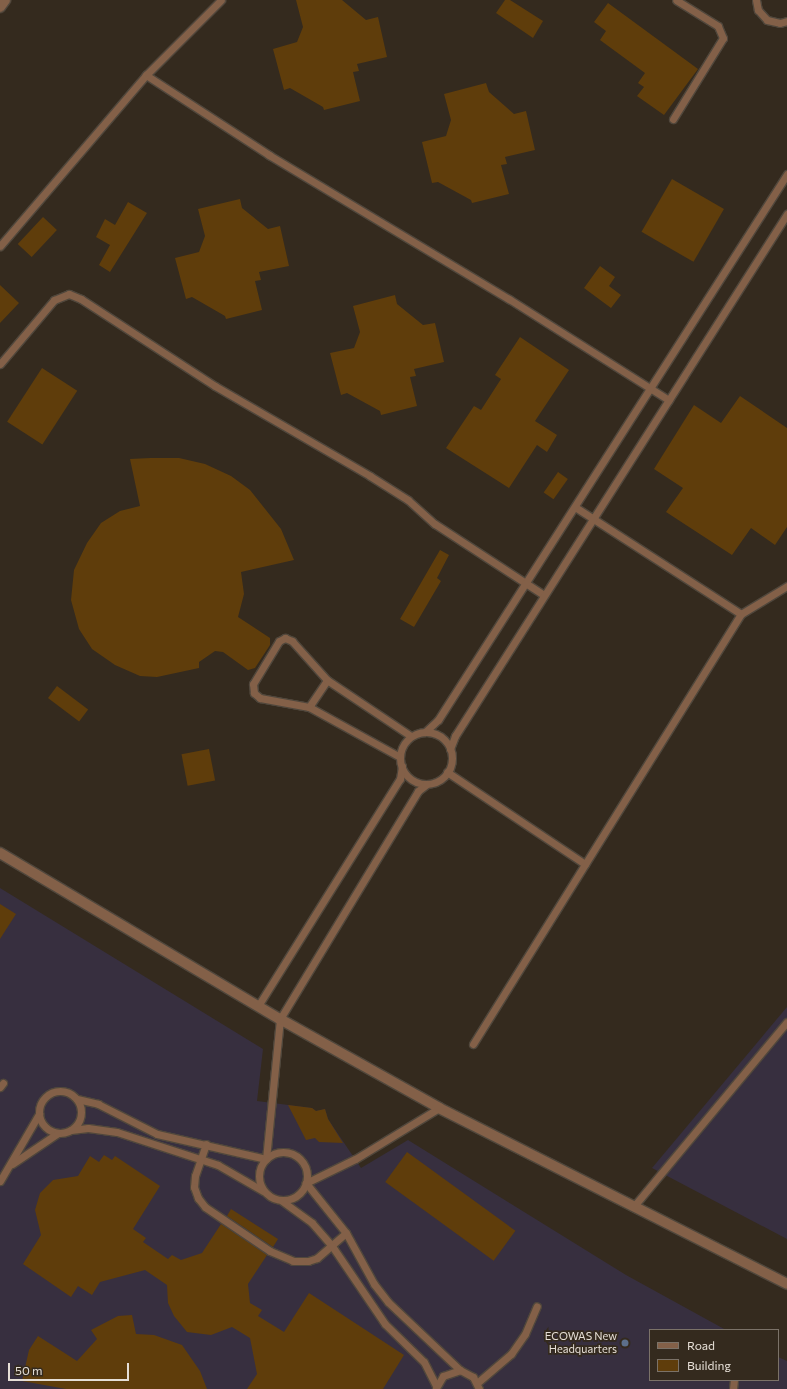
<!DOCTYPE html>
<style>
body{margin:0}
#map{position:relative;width:787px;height:1389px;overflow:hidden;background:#342a1e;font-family:Commissioner,sans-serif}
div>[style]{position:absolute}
.commercial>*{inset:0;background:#372f3f}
.building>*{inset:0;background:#5f3d0b;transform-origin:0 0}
.roads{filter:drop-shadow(1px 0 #50473c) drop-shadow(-1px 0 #50473c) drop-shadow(0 1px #50473c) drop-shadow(0 -1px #50473c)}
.service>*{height:7px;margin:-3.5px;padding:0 3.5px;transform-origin:3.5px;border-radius:3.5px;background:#836048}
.service>.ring{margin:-3.5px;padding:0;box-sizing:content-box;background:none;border:7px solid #836048;border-radius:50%}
.minor>*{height:10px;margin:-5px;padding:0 5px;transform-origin:5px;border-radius:5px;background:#836048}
.dots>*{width:11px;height:11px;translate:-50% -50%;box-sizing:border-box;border:2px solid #342a1e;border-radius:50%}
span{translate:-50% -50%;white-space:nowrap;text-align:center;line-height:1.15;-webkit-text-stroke:3.5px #342a1e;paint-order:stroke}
.poi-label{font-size:11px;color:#e6dfd7}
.right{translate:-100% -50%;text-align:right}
.legend{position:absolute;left:649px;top:1329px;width:130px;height:52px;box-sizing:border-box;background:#342a1e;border:1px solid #7b7268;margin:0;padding:5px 7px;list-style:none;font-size:12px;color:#e6dfd7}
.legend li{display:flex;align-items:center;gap:8px;height:20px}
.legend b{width:20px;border:1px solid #7b7268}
.scale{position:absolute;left:8px;top:1363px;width:121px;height:18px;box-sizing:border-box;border:2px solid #e6dfd7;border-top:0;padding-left:5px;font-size:12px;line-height:14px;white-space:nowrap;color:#e6dfd7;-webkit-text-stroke:3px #342a1e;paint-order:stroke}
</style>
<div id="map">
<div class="commercial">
<div style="clip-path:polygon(0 888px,263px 1049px,257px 1101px,312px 1108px,316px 1111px,325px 1109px,328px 1119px,361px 1168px,408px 1140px,626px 1275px,726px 1330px,650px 1330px,650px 1380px,778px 1380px,778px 1357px,787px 1361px,787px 1389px,0 1389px)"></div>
<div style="clip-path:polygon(787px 1007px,787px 1239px,652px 1168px)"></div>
</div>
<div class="building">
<div style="clip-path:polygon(296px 0,342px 0,366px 20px,378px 17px,387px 57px,357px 64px,359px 71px,353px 72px,360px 101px,324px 110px,323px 107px,290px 88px,284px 90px,273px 49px,297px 42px,303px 27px)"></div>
<div style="clip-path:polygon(505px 0,510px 0,543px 21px,533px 38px,496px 13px)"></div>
<div style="clip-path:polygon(608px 3px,698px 69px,664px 115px,637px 96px,644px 87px,638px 83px,645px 73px,600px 40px,606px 31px,594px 22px)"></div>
<div style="clip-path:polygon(486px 83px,489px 92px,514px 114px,526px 111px,535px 150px,505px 157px,507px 164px,501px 165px,509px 194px,472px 203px,471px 200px,438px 182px,432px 183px,422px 142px,446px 136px,451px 120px,444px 94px)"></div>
<div style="left:672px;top:179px;width:60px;height:61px;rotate:30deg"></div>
<div style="clip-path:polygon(240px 199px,242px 208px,268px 229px,280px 226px,289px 266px,259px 272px,261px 280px,255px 281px,262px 310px,226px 319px,225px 316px,192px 297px,186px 299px,175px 258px,199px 252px,205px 236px,198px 209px)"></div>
<div style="clip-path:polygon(128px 202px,147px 213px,110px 272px,99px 265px,110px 245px,96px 237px,105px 219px,115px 225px)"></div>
<div style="left:43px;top:217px;width:19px;height:37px;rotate:43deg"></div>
<div style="clip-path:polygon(600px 266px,615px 277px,609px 286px,621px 295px,611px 308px,584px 288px)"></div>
<div style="clip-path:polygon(0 285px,19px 303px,0 323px)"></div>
<div style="clip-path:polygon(395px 295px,397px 304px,423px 325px,435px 323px,444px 362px,414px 369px,416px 376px,410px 377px,417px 406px,381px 415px,380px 411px,347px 393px,341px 395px,330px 353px,354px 348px,360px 332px,353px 306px)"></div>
<div style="clip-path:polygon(520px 337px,569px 370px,535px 421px,557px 435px,547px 452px,537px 445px,509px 488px,446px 448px,474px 406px,481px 410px,501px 379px,495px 375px)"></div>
<div style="left:42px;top:368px;width:42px;height:64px;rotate:33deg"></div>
<div style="clip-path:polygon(740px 396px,787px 428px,787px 527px,775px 545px,751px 528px,732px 555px,666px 512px,683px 488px,654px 469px,694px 405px,721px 423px)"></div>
<div style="clip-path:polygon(151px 458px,179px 458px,205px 464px,231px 476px,250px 490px,281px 529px,294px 560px,241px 572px,244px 594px,238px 617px,270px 638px,270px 645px,255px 668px,248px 670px,223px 652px,215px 651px,199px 662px,199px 668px,157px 677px,140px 676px,115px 665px,92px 649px,79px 629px,71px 600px,74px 570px,87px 543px,101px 523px,120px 511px,140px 506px,130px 459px)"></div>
<div style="left:558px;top:472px;width:12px;height:25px;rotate:35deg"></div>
<div style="clip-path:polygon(440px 550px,449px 555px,437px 578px,441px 581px,414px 627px,400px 619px)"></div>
<div style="left:57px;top:686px;width:39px;height:15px;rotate:37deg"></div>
<div style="left:209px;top:749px;width:32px;height:28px;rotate:79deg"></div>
<div style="clip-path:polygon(0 904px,16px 914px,0 939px)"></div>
<div style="clip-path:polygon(288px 1105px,312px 1108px,316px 1111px,325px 1109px,328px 1119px,343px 1143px,319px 1142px,315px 1138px,306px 1140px)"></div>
<div style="left:407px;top:1152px;width:134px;height:37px;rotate:36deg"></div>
<div style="clip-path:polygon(104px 1155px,112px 1160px,115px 1156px,160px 1186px,133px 1229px,146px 1238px,143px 1242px,168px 1259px,172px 1255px,181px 1260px,202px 1253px,221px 1224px,267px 1255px,248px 1284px,250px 1303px,262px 1310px,258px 1316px,284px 1332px,309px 1293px,404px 1355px,383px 1389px,247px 1389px,257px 1374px,250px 1338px,232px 1327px,211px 1335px,187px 1332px,174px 1316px,168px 1303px,167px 1285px,145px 1270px,100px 1282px,92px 1295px,78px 1286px,71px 1297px,23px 1264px,41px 1235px,35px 1210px,40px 1193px,53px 1180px,78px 1176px,90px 1156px,99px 1162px)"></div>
<div style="clip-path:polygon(231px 1209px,278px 1239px,273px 1247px,227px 1216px)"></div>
<div style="clip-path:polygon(132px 1315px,136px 1334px,154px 1335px,182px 1345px,200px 1371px,207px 1389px,66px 1389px,22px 1381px,29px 1350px,38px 1336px,77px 1361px,97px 1339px,91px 1330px,118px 1316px)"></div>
</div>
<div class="roads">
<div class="service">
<div style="left:756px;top:0;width:10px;rotate:79deg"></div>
<div style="left:758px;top:10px;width:13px;rotate:48deg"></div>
<div style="left:767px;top:20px;width:13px;rotate:13deg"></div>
<div style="left:780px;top:23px;width:7px;rotate:-16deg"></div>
<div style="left:146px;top:75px;width:147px;rotate:33deg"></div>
<div style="left:269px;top:155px;width:280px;rotate:31deg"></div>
<div style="left:509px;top:299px;width:189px;rotate:32.3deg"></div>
<div style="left:673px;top:119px;width:95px;rotate:-58.3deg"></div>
<div style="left:723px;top:38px;width:13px;rotate:-113deg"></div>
<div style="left:718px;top:26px;width:49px;rotate:-148.2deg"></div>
<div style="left:0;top:246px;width:225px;rotate:-49.5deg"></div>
<div style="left:146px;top:75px;width:106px;rotate:-45deg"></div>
<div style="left:0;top:364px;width:84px;rotate:-49.8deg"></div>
<div style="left:54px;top:300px;width:16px;rotate:-22deg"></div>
<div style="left:69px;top:294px;width:13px;rotate:23deg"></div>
<div style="left:81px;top:299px;width:160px;rotate:33deg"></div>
<div style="left:215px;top:386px;width:179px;rotate:30.1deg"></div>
<div style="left:370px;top:476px;width:45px;rotate:32.3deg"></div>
<div style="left:408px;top:500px;width:36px;rotate:42deg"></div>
<div style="left:435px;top:524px;width:130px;rotate:33.1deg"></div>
<div style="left:575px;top:507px;width:197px;rotate:32.8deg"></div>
<div style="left:309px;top:707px;width:32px;rotate:-56deg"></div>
<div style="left:425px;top:732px;width:18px;rotate:-43deg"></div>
<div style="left:438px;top:720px;width:648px;rotate:-57.41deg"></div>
<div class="ring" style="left:400px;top:732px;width:45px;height:45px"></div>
<div style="left:450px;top:749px;width:14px;rotate:-69deg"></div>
<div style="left:455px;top:736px;width:619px;rotate:-57.54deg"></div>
<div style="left:400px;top:757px;width:104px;rotate:-151.2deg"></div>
<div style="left:309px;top:707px;width:50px;rotate:-169.6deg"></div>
<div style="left:260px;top:698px;width:8px;rotate:-140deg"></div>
<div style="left:254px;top:693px;width:9px;rotate:-96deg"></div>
<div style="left:253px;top:684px;width:50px;rotate:-58.8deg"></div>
<div style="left:279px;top:641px;width:7px;rotate:-27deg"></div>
<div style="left:285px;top:638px;width:8px;rotate:23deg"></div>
<div style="left:292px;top:641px;width:52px;rotate:48.1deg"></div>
<div style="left:327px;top:680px;width:101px;rotate:33.7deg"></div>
<div style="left:447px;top:772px;width:166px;rotate:33.7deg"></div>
<div style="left:258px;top:1006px;width:268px;rotate:-58deg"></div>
<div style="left:400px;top:779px;width:13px;rotate:-81deg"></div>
<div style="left:473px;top:1044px;width:507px;rotate:-58.07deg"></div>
<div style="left:741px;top:614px;width:54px;rotate:-31.3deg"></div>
<div style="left:0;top:1087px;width:5px;rotate:-53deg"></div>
<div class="ring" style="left:39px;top:1091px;width:35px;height:35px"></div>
<div style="left:77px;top:1099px;width:22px;rotate:13deg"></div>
<div style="left:98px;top:1104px;width:66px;rotate:27deg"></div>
<div style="left:157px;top:1134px;width:112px;rotate:12.9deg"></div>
<div style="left:266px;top:1159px;width:141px;rotate:-84.3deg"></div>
<div style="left:280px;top:1019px;width:267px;rotate:-58.8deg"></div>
<div style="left:418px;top:791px;width:11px;rotate:-38deg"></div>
<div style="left:439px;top:1108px;width:98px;rotate:148.7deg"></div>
<div style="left:355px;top:1159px;width:55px;rotate:153.9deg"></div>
<div style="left:306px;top:1183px;width:64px;rotate:51.3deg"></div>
<div style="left:346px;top:1233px;width:58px;rotate:61.2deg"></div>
<div style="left:374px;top:1284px;width:23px;rotate:52deg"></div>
<div style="left:388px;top:1302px;width:99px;rotate:43.4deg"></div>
<div style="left:71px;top:1130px;width:17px;rotate:-7deg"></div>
<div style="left:88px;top:1128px;width:29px;rotate:8deg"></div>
<div style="left:117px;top:1132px;width:106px;rotate:18.1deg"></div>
<div style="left:218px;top:1165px;width:52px;rotate:30deg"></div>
<div style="left:206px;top:1144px;width:34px;rotate:109deg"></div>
<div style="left:195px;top:1176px;width:11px;rotate:95deg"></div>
<div style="left:194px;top:1187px;width:12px;rotate:70deg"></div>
<div style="left:198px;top:1198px;width:11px;rotate:52deg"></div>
<div style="left:205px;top:1207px;width:78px;rotate:34.1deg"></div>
<div style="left:270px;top:1251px;width:25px;rotate:23deg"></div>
<div style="left:293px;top:1261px;width:15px"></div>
<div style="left:308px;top:1261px;width:9px;rotate:-18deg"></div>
<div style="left:317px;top:1258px;width:38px;rotate:-41deg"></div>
<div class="ring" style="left:259px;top:1152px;width:41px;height:41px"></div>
<div style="left:12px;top:1164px;width:55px;rotate:-34deg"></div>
<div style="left:0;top:1181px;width:78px;rotate:-59.8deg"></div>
<div style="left:282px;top:1201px;width:37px;rotate:36deg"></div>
<div style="left:312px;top:1223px;width:30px;rotate:49deg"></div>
<div style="left:332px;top:1246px;width:94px;rotate:55.8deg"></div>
<div style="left:385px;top:1324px;width:54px;rotate:44.3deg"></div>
<div style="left:424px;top:1362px;width:27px;rotate:63deg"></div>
<div style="left:634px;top:1206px;width:239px;rotate:-50.3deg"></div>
<div style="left:477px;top:1383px;width:45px;rotate:-40.5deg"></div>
<div style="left:511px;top:1354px;width:24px;rotate:-55deg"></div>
<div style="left:525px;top:1334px;width:30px;rotate:-67deg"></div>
<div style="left:436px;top:1388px;width:14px;rotate:-60deg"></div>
<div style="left:443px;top:1376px;width:18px;rotate:-19deg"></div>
<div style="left:460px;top:1370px;width:15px;rotate:28deg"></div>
<div style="left:473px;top:1377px;width:13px;rotate:63deg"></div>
<div style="left:733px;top:1389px;width:9px;rotate:-84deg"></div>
</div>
<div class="minor">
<div style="left:0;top:7px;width:9px;rotate:-54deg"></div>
<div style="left:0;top:853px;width:326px;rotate:30.7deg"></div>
<div style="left:280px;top:1019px;width:182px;rotate:29.2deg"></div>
<div style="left:439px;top:1108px;width:390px;rotate:26.8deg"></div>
</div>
</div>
<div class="dots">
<div style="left:625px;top:1343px;background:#5c6f8a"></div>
</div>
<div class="poi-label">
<span class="right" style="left:617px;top:1343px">ECOWAS New<br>Headquarters</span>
</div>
<ul class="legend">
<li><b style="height:5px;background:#836048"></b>Road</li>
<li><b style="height:11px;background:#5f3d0b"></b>Building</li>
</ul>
<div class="scale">50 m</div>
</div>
